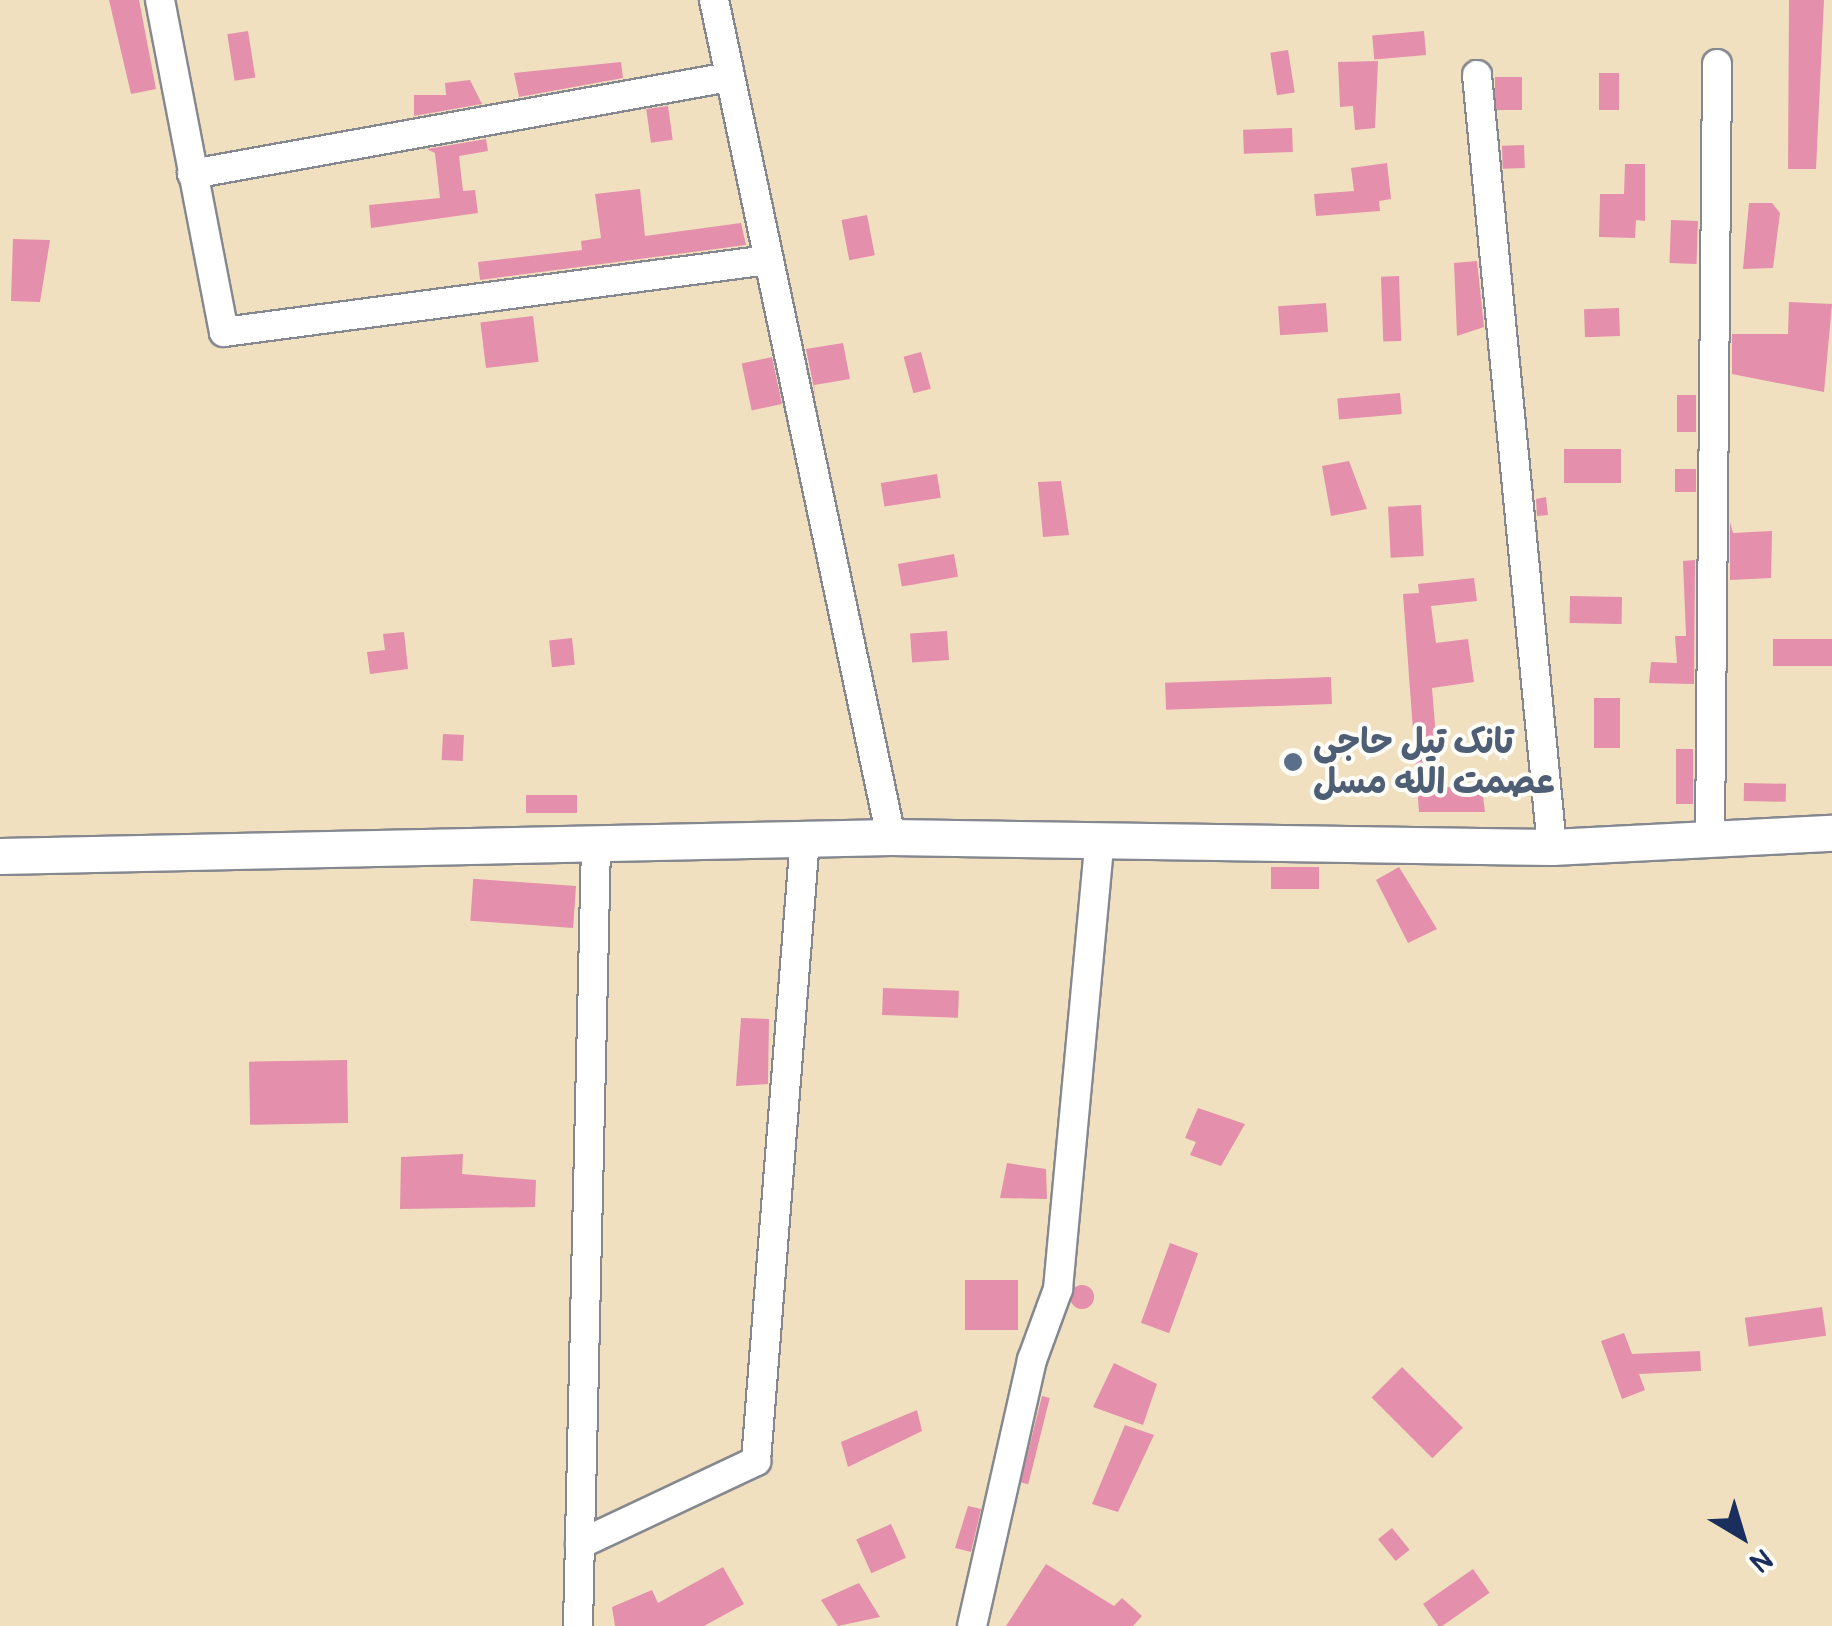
<!DOCTYPE html>
<meta charset="utf-8">
<style>
body{margin:0}
#map{position:relative;width:1832px;height:1626px;overflow:hidden;background:#f0e0c0;font-family:Pangolin,"Playpen Sans Arabic",sans-serif}
div>[style]{position:absolute}
.building>*{inset:0;background:#e48fab;transform-origin:0 0}
.round{border-radius:50%}
.roads{filter:drop-shadow(2px 0 #86888f) drop-shadow(-2px 0 #86888f) drop-shadow(0 2px #86888f) drop-shadow(0 -2px #86888f)}
.minor>*{height:28px;margin:-14px;padding:0 14px;transform-origin:14px;border-radius:14px;background:#fff}
.major>*{height:35px;margin:-17.5px;padding:0 17.5px;transform-origin:17.5px;border-radius:17.5px;background:#fff}
.dots>*{width:28px;height:28px;translate:-50% -50%;box-sizing:border-box;border:5px solid #fdfcf7;border-radius:50%}
span{translate:-50% -50%;white-space:nowrap;text-align:center;line-height:1.15;-webkit-text-stroke:8px #fdfcf7;paint-order:stroke}
.service-label{font-size:35px;color:#4e5e75;font-weight:700}
.left{translate:0 -50%;text-align:left}
.north{position:absolute;left:1692px;top:1486px;width:100px;height:100px;-webkit-text-stroke:8px #fdfcf7;paint-order:stroke;rotate:142deg;font-size:28px;font-weight:700;line-height:40px;text-align:center;color:#1b2f5e}
.north::after{content:'';display:block;margin:auto;width:35px;height:45px;background:#1b2f5e;clip-path:polygon(50% 0,100% 100%,50% 72%,0 100%)}
</style>
<div id="map">
<div class="building">
<div style="clip-path:polygon(109px 0,139px 0,156px 89px,131px 94px)"></div>
<div style="clip-path:polygon(1789px 0,1824px 0,1816px 169px,1788px 169px)"></div>
<div style="left:248px;top:31px;width:47px;height:21px;rotate:81deg"></div>
<div style="left:1424px;top:31px;width:24px;height:52px;rotate:85deg"></div>
<div style="left:1288px;top:50px;width:43px;height:18px;rotate:81deg"></div>
<div style="clip-path:polygon(1378px 61px,1375px 128px,1355px 130px,1353px 106px,1340px 107px,1338px 62px)"></div>
<div style="clip-path:polygon(621px 62px,623px 78px,519px 97px,514px 73px)"></div>
<div style="left:1619px;top:73px;width:37px;height:20px;rotate:90deg"></div>
<div style="left:1495px;top:77px;width:27px;height:33px"></div>
<div style="clip-path:polygon(470px 80px,482px 104px,414px 116px,414px 95px,446px 95px,445px 83px)"></div>
<div style="left:668px;top:106px;width:34px;height:22px;rotate:82deg"></div>
<div style="left:1292px;top:128px;width:24px;height:49px;rotate:88deg"></div>
<div style="clip-path:polygon(486px 139px,488px 151px,459px 156px,463px 191px,475px 190px,478px 213px,371px 228px,369px 205px,440px 198px,435px 153px,427px 149px)"></div>
<div style="left:1524px;top:145px;width:23px;height:22px;rotate:88deg"></div>
<div style="clip-path:polygon(1387px 163px,1391px 199px,1379px 201px,1380px 211px,1316px 216px,1314px 194px,1354px 191px,1351px 168px)"></div>
<div style="clip-path:polygon(1625px 164px,1645px 164px,1645px 221px,1636px 220px,1635px 238px,1599px 237px,1600px 194px,1624px 194px)"></div>
<div style="clip-path:polygon(640px 189px,645px 236px,741px 223px,746px 245px,480px 280px,478px 262px,582px 250px,581px 241px,601px 238px,595px 194px)"></div>
<div style="clip-path:polygon(1749px 203px,1772px 203px,1780px 213px,1773px 268px,1743px 269px)"></div>
<div style="left:867px;top:215px;width:41px;height:26px;rotate:79deg"></div>
<div style="left:1671px;top:220px;width:27px;height:43px;rotate:2deg"></div>
<div style="clip-path:polygon(13px 239px,50px 240px,40px 302px,11px 301px)"></div>
<div style="clip-path:polygon(1477px 261px,1484px 327px,1457px 336px,1454px 263px)"></div>
<div style="left:1399px;top:276px;width:65px;height:18px;rotate:88deg"></div>
<div style="clip-path:polygon(1789px 302px,1832px 304px,1824px 392px,1732px 374px,1732px 334px,1788px 334px)"></div>
<div style="left:1326px;top:303px;width:29px;height:48px;rotate:86deg"></div>
<div style="left:1619px;top:308px;width:28px;height:35px;rotate:88deg"></div>
<div style="left:533px;top:316px;width:46px;height:53px;rotate:83deg"></div>
<div style="clip-path:polygon(843px 343px,850px 379px,814px 385px,816px 398px,806px 349px)"></div>
<div style="left:921px;top:352px;width:38px;height:18px;rotate:75deg"></div>
<div style="left:772px;top:357px;width:48px;height:31px;rotate:78deg"></div>
<div style="left:1400px;top:393px;width:21px;height:63px;rotate:85deg"></div>
<div style="left:1696px;top:395px;width:37px;height:19px;rotate:90deg"></div>
<div style="left:1621px;top:449px;width:34px;height:57px;rotate:90deg"></div>
<div style="clip-path:polygon(1349px 461px,1367px 509px,1331px 516px,1322px 466px)"></div>
<div style="left:1696px;top:469px;width:23px;height:21px;rotate:90deg"></div>
<div style="left:937px;top:474px;width:24px;height:57px;rotate:81deg"></div>
<div style="clip-path:polygon(1061px 481px,1069px 535px,1043px 537px,1038px 482px)"></div>
<div style="clip-path:polygon(1546px 497px,1548px 515px,1537px 516px,1536px 499px)"></div>
<div style="left:1421px;top:505px;width:51px;height:33px;rotate:87deg"></div>
<div style="clip-path:polygon(1730px 522px,1733px 533px,1772px 531px,1771px 578px,1730px 580px)"></div>
<div style="left:954px;top:554px;width:23px;height:57px;rotate:80deg"></div>
<div style="clip-path:polygon(1695px 560px,1694px 684px,1649px 683px,1651px 662px,1677px 663px,1675px 636px,1686px 636px,1683px 561px)"></div>
<div style="clip-path:polygon(1474px 578px,1477px 601px,1431px 606px,1436px 643px,1468px 639px,1474px 682px,1432px 688px,1440px 787px,1482px 788px,1485px 812px,1419px 812px,1403px 594px,1419px 593px,1418px 584px)"></div>
<div style="left:1570px;top:596px;width:52px;height:27px;rotate:1deg"></div>
<div style="left:947px;top:631px;width:29px;height:37px;rotate:86deg"></div>
<div style="clip-path:polygon(404px 632px,408px 669px,370px 674px,367px 652px,385px 650px,383px 634px)"></div>
<div style="left:572px;top:638px;width:27px;height:23px;rotate:84deg"></div>
<div style="left:1832px;top:639px;width:27px;height:59px;rotate:90deg"></div>
<div style="left:1331px;top:677px;width:27px;height:166px;rotate:88deg"></div>
<div style="left:1594px;top:698px;width:26px;height:50px"></div>
<div style="left:443px;top:734px;width:21px;height:26px;rotate:3deg"></div>
<div style="left:1693px;top:749px;width:55px;height:17px;rotate:90deg"></div>
<div style="left:1744px;top:783px;width:42px;height:18px;rotate:1deg"></div>
<div style="left:577px;top:795px;width:18px;height:51px;rotate:90deg"></div>
<div style="left:1271px;top:867px;width:48px;height:22px"></div>
<div style="clip-path:polygon(1399px 867px,1437px 929px,1408px 943px,1376px 880px)"></div>
<div style="left:576px;top:886px;width:42px;height:103px;rotate:94deg"></div>
<div style="left:883px;top:988px;width:76px;height:27px;rotate:2deg"></div>
<div style="clip-path:polygon(741px 1018px,769px 1019px,768px 1084px,736px 1086px)"></div>
<div style="left:347px;top:1060px;width:63px;height:98px;rotate:89deg"></div>
<div style="clip-path:polygon(1198px 1108px,1245px 1124px,1221px 1166px,1190px 1155px,1196px 1142px,1185px 1138px)"></div>
<div style="clip-path:polygon(463px 1154px,462px 1174px,536px 1180px,535px 1207px,400px 1209px,401px 1157px)"></div>
<div style="clip-path:polygon(1007px 1163px,1046px 1169px,1047px 1199px,1000px 1198px)"></div>
<div style="left:1170px;top:1243px;width:30px;height:85px;rotate:20deg"></div>
<div style="left:965px;top:1280px;width:53px;height:50px"></div>
<div class="round" style="left:1070px;top:1285px;width:24px;height:24px"></div>
<div style="left:1822px;top:1307px;width:29px;height:78px;rotate:82deg"></div>
<div style="clip-path:polygon(1624px 1333px,1632px 1354px,1700px 1351px,1701px 1371px,1639px 1374px,1645px 1390px,1622px 1399px,1601px 1341px)"></div>
<div style="clip-path:polygon(1114px 1363px,1157px 1384px,1143px 1425px,1093px 1407px)"></div>
<div style="left:1402px;top:1367px;width:86px;height:43px;rotate:45deg"></div>
<div style="left:1042px;top:1396px;width:8px;height:89px;rotate:14deg"></div>
<div style="clip-path:polygon(917px 1410px,922px 1431px,848px 1467px,841px 1442px)"></div>
<div style="clip-path:polygon(1125px 1425px,1154px 1435px,1118px 1512px,1092px 1504px)"></div>
<div style="clip-path:polygon(968px 1506px,981px 1509px,971px 1552px,955px 1548px)"></div>
<div style="left:891px;top:1524px;width:37px;height:38px;rotate:66deg"></div>
<div style="left:1392px;top:1528px;width:28px;height:18px;rotate:51deg"></div>
<div style="clip-path:polygon(1046px 1564px,1114px 1606px,1122px 1598px,1142px 1616px,1133px 1626px,1006px 1626px)"></div>
<div style="clip-path:polygon(723px 1567px,744px 1604px,704px 1626px,615px 1626px,612px 1607px,652px 1590px,658px 1603px)"></div>
<div style="left:1473px;top:1569px;width:29px;height:61px;rotate:55deg"></div>
<div style="clip-path:polygon(859px 1583px,880px 1617px,838px 1626px,821px 1600px)"></div>
</div>
<div class="roads">
<div class="minor">
<div style="left:160px;top:0;width:338px;rotate:79.1deg"></div>
<div style="left:224px;top:332px;width:549px;rotate:-7.54deg"></div>
<div style="left:714px;top:0;width:856px;rotate:78.06deg"></div>
<div style="left:1477px;top:75px;width:776px;rotate:84.45deg"></div>
<div style="left:192px;top:174px;width:546px;rotate:-10.24deg"></div>
<div style="left:1710px;top:839px;width:775px;rotate:-89.48deg"></div>
<div style="left:580px;top:1544px;width:195px;rotate:-25.2deg"></div>
<div style="left:756px;top:1461px;width:625px;rotate:-85.5deg"></div>
<div style="left:578px;top:1626px;width:783px;rotate:-88.68deg"></div>
<div style="left:972px;top:1626px;width:273px;rotate:-77.3deg"></div>
<div style="left:1032px;top:1360px;width:76px;rotate:-69.9deg"></div>
<div style="left:1058px;top:1289px;width:453px;rotate:-84.7deg"></div>
</div>
<div class="major">
<div style="left:0;top:856px;width:891px;rotate:-1.22deg"></div>
<div style="left:891px;top:837px;width:661px;rotate:0.87deg"></div>
<div style="left:1552px;top:847px;width:280px;rotate:-2.9deg"></div>
</div>
</div>
<div class="dots">
<div style="left:1293px;top:762px;background:#5c6f8a"></div>
</div>
<div class="service-label">
<span class="left" style="left:1313px;top:762px">تانک تیل حاجی<br>عصمت الله مسل</span>
</div>
<div class="north">N</div>
</div>
